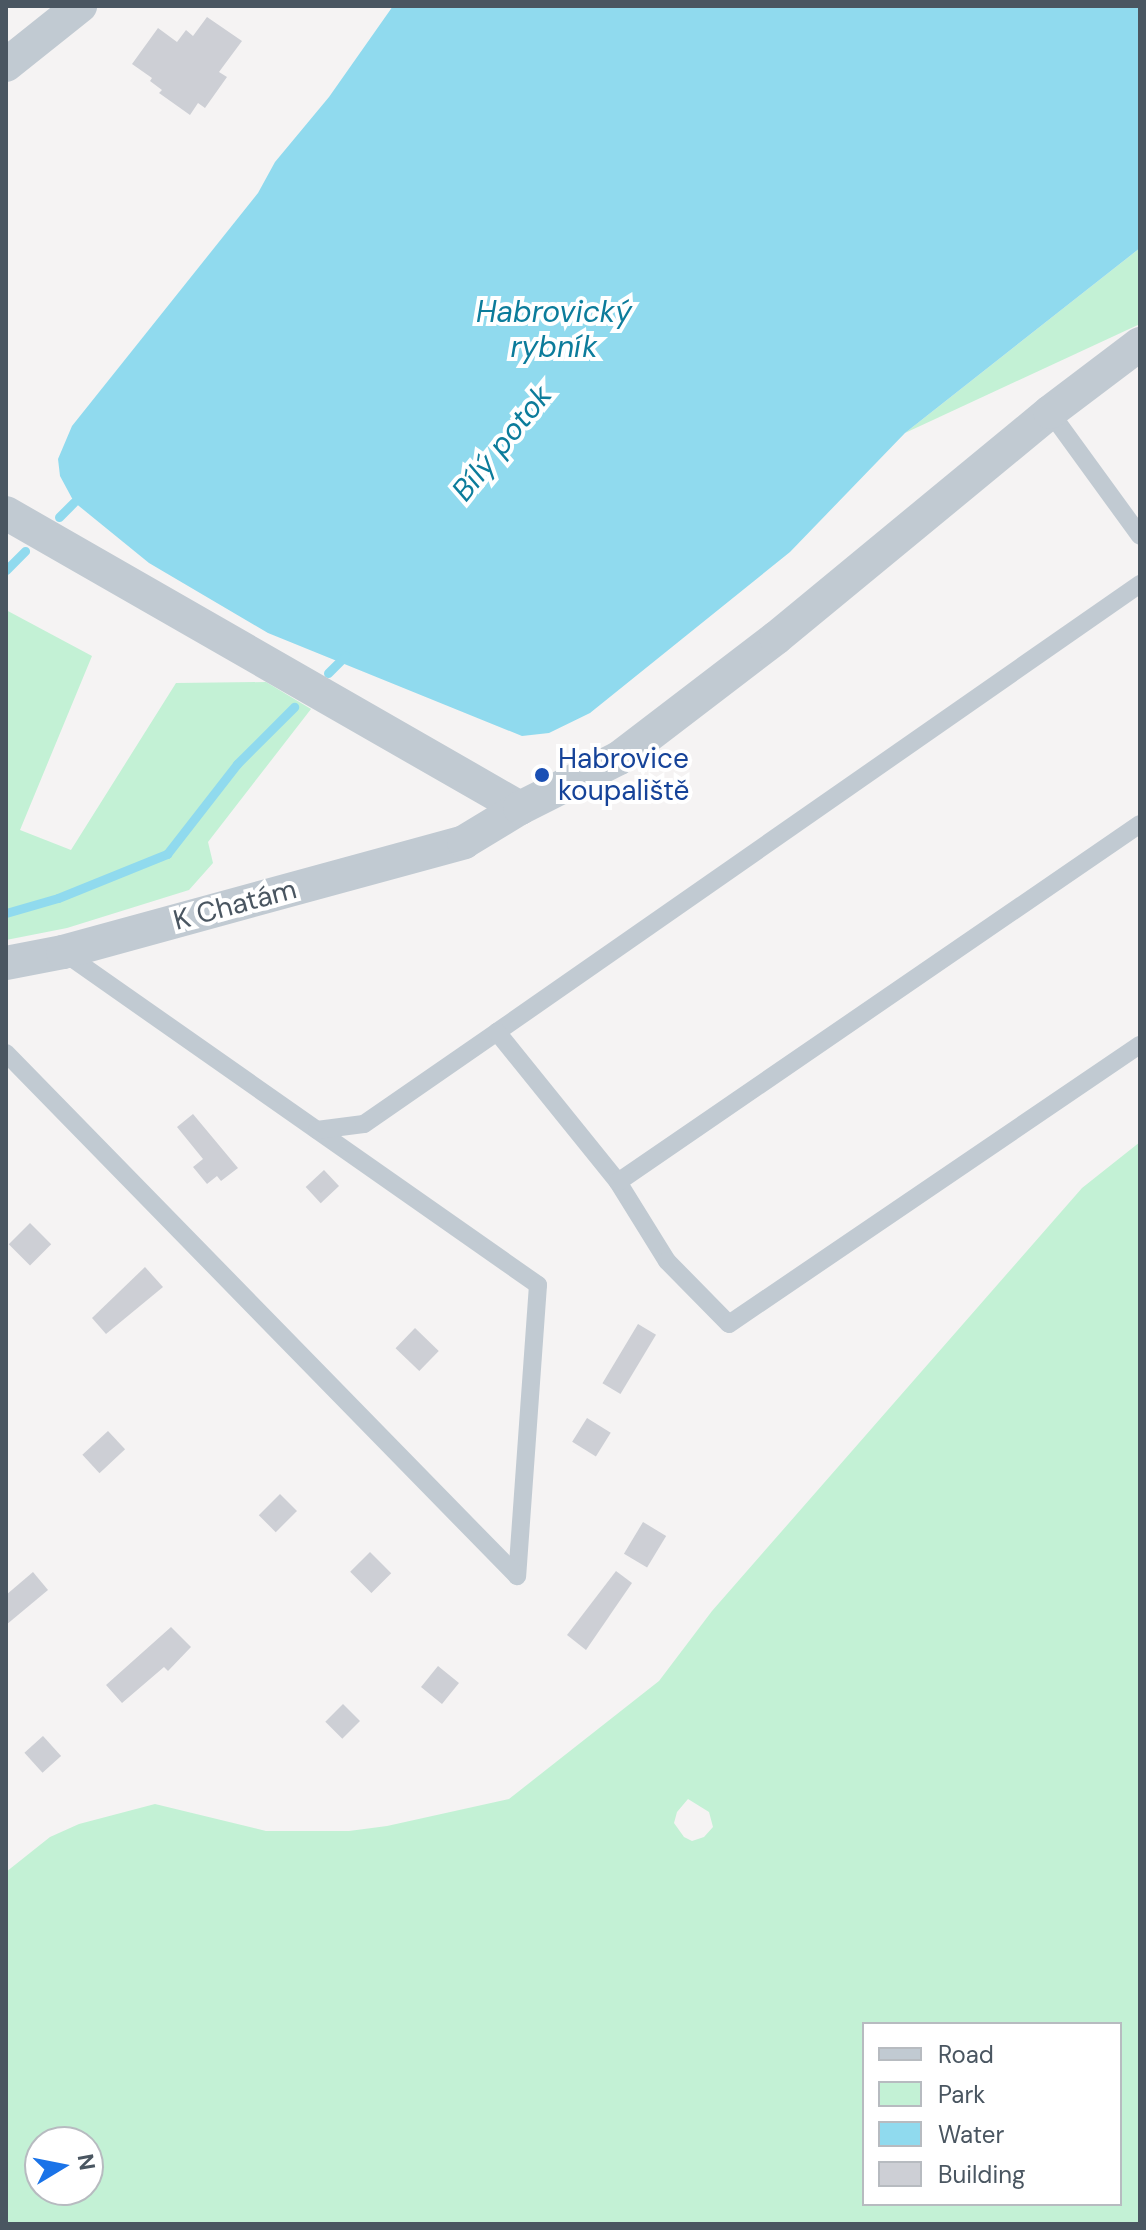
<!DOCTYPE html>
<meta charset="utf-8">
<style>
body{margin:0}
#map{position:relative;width:1146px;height:2230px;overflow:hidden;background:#f5f3f3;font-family:"DM Sans",sans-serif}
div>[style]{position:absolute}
.green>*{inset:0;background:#c3f1d5}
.water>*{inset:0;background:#90daee}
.stream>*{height:9px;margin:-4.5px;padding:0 4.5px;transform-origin:4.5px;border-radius:4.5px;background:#90daee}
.building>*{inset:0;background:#cdcfd5;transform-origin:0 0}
.service>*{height:18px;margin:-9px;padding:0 9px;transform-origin:9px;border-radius:9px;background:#c1cad2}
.minor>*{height:34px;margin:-17px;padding:0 17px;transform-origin:17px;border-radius:17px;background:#c1cad2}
.dots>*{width:22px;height:22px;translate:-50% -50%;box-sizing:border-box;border:4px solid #fff;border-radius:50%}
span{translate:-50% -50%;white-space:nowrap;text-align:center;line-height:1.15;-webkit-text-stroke:8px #fff;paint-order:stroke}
.transit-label{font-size:28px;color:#164399}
.left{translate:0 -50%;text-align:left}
.street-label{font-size:28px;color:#4a5661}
.water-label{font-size:30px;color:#0c7c9b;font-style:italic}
.frame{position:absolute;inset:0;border:8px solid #4a5661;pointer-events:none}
.legend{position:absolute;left:862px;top:2022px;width:260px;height:184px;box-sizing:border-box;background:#fff;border:2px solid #b7bbc0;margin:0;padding:10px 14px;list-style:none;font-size:24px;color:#4a5661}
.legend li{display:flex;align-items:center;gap:16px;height:40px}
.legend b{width:40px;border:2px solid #b7bbc0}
.north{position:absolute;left:24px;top:2126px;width:80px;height:80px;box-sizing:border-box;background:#fff;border:2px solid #b7bbc0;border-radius:50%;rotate:80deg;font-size:22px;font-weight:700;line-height:32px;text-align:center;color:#4a5661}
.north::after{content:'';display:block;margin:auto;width:28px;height:36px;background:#1a73e8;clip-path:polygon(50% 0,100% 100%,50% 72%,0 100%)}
</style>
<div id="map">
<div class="green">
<div style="clip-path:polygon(1140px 248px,1140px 324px,905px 433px)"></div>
<div style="clip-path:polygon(6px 610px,92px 656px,20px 830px,71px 850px,176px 683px,266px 682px,311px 709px,208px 842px,213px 863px,189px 890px,67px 928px,6px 940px)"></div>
<div style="clip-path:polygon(evenodd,1140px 1142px,1140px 2224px,6px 2224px,6px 1872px,50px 1837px,79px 1824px,155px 1804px,266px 1831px,349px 1831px,387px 1826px,509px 1799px,659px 1681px,712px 1611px,1082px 1188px,1140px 1142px,688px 1799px,709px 1812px,713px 1827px,704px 1837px,692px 1841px,684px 1837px,674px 1823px,677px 1812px,688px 1799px,1140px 1142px,864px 2024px,1120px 2024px,1120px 2204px,864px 2204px,864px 2024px,1140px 1142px,88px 2142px,88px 2190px,40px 2190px,40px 2142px,88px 2142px)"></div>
</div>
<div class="water">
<div style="clip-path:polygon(393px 6px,1140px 6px,1140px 248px,905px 433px,790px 552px,590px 713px,549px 733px,522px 736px,268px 633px,149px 563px,74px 502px,60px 476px,58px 459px,72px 426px,258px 193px,275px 162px,329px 97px)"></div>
</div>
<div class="stream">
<div style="left:59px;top:517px;width:21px;rotate:-45deg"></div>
<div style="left:6px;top:570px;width:27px;rotate:-45deg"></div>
<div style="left:328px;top:673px;width:25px;rotate:-45deg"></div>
<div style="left:6px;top:913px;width:54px;rotate:-16.1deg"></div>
<div style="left:58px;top:898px;width:118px;rotate:-22deg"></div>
<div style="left:167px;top:854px;width:114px;rotate:-52.1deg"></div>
<div style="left:237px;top:764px;width:81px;rotate:-45deg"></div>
</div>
<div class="building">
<div style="clip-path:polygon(207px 17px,242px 41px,219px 72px,227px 77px,205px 108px,198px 103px,190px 115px,159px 93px,162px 90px,150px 81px,152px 78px,132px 64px,158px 28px,177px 42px,186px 30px,193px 36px)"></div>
<div style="clip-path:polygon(193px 1114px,238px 1168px,221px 1181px,217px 1176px,207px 1184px,193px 1167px,203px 1159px,177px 1127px)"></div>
<div style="left:324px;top:1170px;width:22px;height:25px;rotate:47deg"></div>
<div style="left:30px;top:1223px;width:30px;height:30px;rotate:45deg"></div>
<div style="clip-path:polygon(145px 1267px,163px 1287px,106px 1334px,92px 1318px)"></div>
<div style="left:638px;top:1324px;width:21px;height:69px;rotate:31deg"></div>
<div style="left:415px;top:1328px;width:33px;height:28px;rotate:44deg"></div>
<div style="left:587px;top:1418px;width:28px;height:28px;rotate:32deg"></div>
<div style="left:108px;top:1431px;width:25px;height:35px;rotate:47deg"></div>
<div style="left:280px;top:1494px;width:24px;height:30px;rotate:45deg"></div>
<div style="left:643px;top:1522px;width:27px;height:37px;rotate:31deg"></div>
<div style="left:370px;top:1552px;width:30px;height:28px;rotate:45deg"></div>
<div style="clip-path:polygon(616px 1571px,632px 1583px,586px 1650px,567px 1635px)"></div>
<div style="clip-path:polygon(33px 1572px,48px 1590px,6px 1625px,6px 1595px)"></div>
<div style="clip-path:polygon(171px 1627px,191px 1647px,168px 1671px,164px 1667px,122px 1703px,106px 1685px)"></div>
<div style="left:438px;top:1666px;width:27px;height:27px;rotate:39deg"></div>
<div style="left:343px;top:1704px;width:24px;height:25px;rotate:45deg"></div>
<div style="left:43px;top:1736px;width:27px;height:25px;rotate:48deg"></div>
</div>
<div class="service">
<div style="left:1050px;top:412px;width:153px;rotate:54deg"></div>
<div style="left:63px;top:952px;width:580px;rotate:35.03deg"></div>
<div style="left:538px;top:1285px;width:292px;rotate:94.1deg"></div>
<div style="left:497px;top:1032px;width:784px;rotate:-34.87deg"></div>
<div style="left:6px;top:1053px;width:731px;rotate:45.66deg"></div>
<div style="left:317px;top:1130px;width:47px;rotate:-7.3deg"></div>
<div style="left:364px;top:1124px;width:162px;rotate:-34.7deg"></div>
<div style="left:497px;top:1032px;width:193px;rotate:51.1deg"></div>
<div style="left:618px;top:1182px;width:93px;rotate:58.2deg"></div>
<div style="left:667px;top:1261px;width:88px;rotate:45.5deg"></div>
<div style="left:729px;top:1324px;width:497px;rotate:-34.2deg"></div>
<div style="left:618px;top:1182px;width:633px;rotate:-34.44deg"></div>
</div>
<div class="minor">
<div style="left:6px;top:65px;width:95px;rotate:-38.6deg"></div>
<div style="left:6px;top:513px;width:593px;rotate:29.85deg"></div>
<div style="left:6px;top:963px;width:58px;rotate:-10.9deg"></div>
<div style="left:63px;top:952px;width:416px;rotate:-15.3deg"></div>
<div style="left:464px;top:842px;width:66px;rotate:-31.3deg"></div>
<div style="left:520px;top:808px;width:111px;rotate:-26.8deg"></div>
<div style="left:619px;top:758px;width:198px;rotate:-37.4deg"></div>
<div style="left:776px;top:638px;width:355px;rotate:-39.5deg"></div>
<div style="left:1050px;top:412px;width:113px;rotate:-37.1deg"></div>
</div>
<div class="dots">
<div style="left:542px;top:775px;background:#1a4fb4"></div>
</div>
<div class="transit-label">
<span class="left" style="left:558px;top:775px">Habrovice<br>koupaliště</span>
</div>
<div class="street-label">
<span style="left:235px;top:905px;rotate:-15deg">K Chatám</span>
</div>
<div class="water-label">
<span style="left:554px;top:329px">Habrovický<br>rybník</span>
<span style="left:502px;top:443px;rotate:-51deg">Bílý potok</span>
</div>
<div class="frame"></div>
<ul class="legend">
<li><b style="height:10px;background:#c1cad2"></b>Road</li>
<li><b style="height:22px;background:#c3f1d5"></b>Park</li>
<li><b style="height:22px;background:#90daee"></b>Water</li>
<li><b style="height:22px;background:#cdcfd5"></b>Building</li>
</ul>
<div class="north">N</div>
</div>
